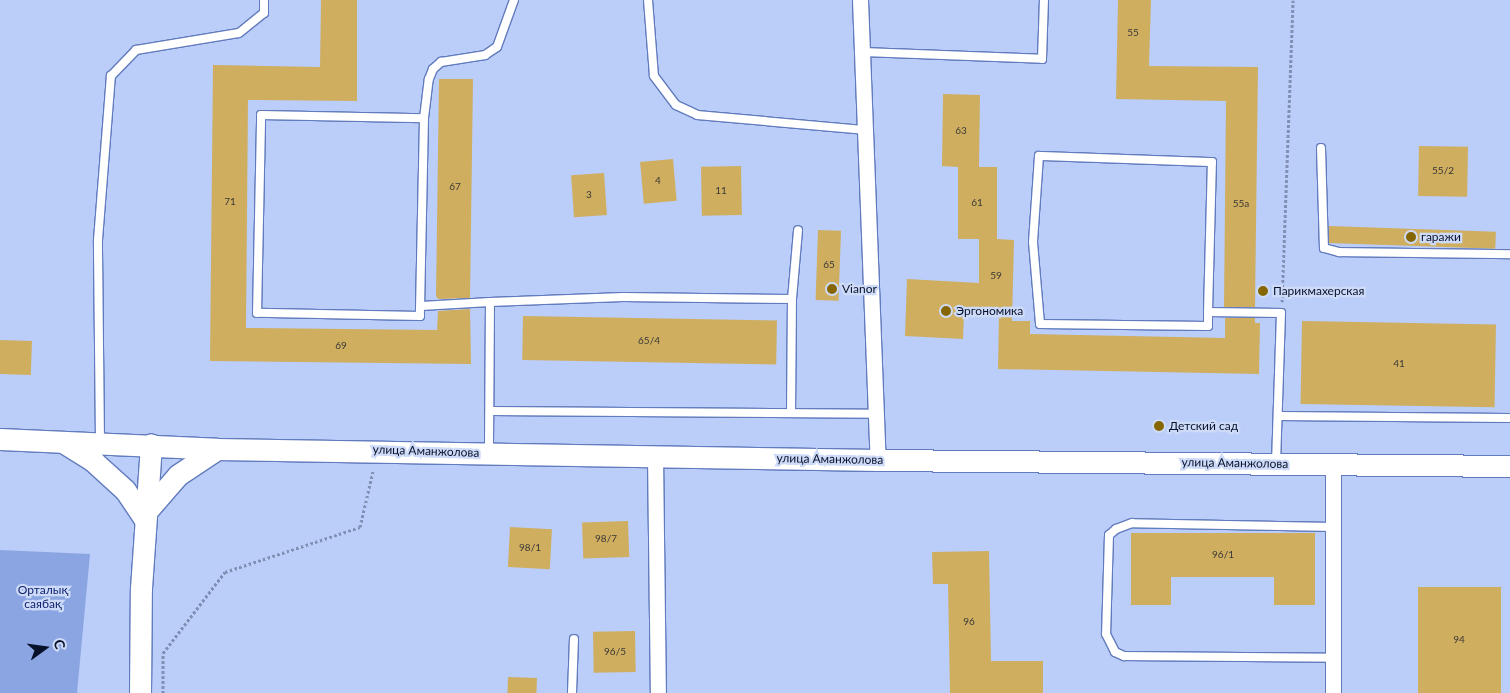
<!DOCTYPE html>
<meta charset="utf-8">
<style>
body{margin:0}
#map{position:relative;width:1510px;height:693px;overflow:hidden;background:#bbcef9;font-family:Lato,sans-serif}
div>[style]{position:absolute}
.green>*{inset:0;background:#8ba5e2}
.building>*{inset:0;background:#cfae5f;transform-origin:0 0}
.path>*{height:3px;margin-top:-1.5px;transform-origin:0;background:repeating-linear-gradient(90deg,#808fb4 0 2.5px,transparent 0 5px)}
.roads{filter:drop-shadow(1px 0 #617bbd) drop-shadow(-1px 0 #617bbd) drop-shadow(0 1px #617bbd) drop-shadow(0 -1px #617bbd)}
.service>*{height:8px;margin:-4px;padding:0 4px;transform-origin:4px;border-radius:4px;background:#fff}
.minor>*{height:15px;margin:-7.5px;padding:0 7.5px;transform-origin:7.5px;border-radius:7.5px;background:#fff}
.secondary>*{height:21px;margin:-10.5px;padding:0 10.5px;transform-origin:10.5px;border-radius:10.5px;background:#fff}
.dots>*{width:14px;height:14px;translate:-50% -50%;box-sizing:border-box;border:2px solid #cedbf8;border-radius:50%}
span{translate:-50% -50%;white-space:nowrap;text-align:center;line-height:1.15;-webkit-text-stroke:4.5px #cedbf8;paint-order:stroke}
.number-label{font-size:10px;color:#3a3837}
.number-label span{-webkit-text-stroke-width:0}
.poi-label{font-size:12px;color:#08112a}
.left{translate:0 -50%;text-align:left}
.street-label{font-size:12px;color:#08112a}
.park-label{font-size:12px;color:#0b1d6c}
.north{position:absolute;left:20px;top:623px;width:50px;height:50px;-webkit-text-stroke:4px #cedbf8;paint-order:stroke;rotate:76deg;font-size:14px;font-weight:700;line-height:20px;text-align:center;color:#08112a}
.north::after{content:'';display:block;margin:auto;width:18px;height:22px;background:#08112a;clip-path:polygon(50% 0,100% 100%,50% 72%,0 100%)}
</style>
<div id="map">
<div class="green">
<div style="clip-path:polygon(0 550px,90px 554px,77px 693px,0 693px)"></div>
</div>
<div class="building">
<div style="clip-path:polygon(321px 0,357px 0,357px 101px,248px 100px,246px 328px,437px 330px,438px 311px,470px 309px,471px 364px,210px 361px,213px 65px,320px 67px)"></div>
<div style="clip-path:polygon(1118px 0,1151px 0,1149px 66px,1258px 67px,1255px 307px,1224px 307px,1226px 101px,1116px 99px)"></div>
<div style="clip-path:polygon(439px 79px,473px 79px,470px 298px,438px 299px,436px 296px)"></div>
<div style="clip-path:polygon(943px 94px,980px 95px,979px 167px,997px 167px,997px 239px,1014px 240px,1012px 321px,1030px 321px,1030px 334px,1225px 338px,1225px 318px,1255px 318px,1255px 323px,1260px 323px,1259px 374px,998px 369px,999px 313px,964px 313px,963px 339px,905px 336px,907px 279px,979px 283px,979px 239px,958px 239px,958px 167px,942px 166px)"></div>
<div style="left:1419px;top:146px;width:49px;height:50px;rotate:1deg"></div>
<div style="left:673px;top:159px;width:42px;height:33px;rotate:85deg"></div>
<div style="left:741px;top:166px;width:49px;height:40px;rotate:89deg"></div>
<div style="left:604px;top:173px;width:42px;height:33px;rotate:86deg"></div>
<div style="left:1329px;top:226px;width:167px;height:17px;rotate:2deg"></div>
<div style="left:818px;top:230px;width:23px;height:70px;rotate:2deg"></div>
<div style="left:523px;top:316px;width:254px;height:44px;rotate:1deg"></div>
<div style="left:1302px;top:321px;width:194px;height:83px;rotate:1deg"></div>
<div style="left:0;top:340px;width:32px;height:34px;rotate:2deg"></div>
<div style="left:628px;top:521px;width:36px;height:46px;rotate:88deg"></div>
<div style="left:510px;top:527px;width:42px;height:40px;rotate:3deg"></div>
<div style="clip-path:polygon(1131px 533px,1315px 533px,1315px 605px,1274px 605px,1274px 577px,1171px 577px,1171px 605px,1131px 605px)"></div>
<div style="clip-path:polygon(989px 551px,991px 661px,1043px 661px,1043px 693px,950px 693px,948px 584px,933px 584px,932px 552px)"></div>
<div style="left:1501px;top:587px;width:106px;height:83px;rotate:90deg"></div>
<div style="left:635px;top:631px;width:41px;height:42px;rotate:89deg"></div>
<div style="left:508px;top:677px;width:29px;height:16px;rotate:2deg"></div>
</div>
<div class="path">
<div style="left:1282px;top:302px;width:302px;rotate:-87.9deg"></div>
<div style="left:163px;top:693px;width:40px;rotate:-90deg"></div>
<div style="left:163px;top:653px;width:102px;rotate:-52.6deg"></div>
<div style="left:225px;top:572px;width:142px;rotate:-18.4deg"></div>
<div style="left:360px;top:527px;width:57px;rotate:-76.9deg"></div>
</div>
<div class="roads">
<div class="service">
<div style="left:648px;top:0;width:76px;rotate:85.5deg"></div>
<div style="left:654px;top:76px;width:36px;rotate:53deg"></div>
<div style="left:676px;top:105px;width:23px;rotate:25deg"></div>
<div style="left:697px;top:115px;width:170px;rotate:5.1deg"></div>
<div style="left:863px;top:52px;width:179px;rotate:2.2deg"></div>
<div style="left:1042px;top:59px;width:59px;rotate:-88.1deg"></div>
<div style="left:261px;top:115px;width:163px;rotate:1.1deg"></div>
<div style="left:424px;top:118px;width:198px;rotate:91.2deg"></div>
<div style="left:420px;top:316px;width:163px;rotate:-178.9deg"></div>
<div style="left:257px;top:313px;width:198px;rotate:-88.8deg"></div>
<div style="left:424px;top:118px;width:39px;rotate:-83deg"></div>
<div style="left:429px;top:79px;width:11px;rotate:-68deg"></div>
<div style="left:433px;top:69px;width:11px;rotate:-41deg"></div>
<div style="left:441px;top:62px;width:45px;rotate:-9deg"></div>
<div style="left:485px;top:55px;width:14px;rotate:-34deg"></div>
<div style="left:497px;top:47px;width:50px;rotate:-70.1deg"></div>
<div style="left:1321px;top:148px;width:100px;rotate:88.3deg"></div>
<div style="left:1324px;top:248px;width:16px;rotate:15deg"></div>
<div style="left:1339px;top:252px;width:171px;rotate:0.7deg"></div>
<div style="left:490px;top:302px;width:133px;rotate:-2.2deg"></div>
<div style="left:623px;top:297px;width:169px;rotate:0.7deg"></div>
<div style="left:421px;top:306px;width:69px;rotate:-3.3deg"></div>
<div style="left:490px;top:302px;width:149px;rotate:90.4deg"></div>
<div style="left:1208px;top:312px;width:150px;rotate:-88.5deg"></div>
<div style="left:1212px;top:162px;width:173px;rotate:-178deg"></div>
<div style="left:1039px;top:156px;width:86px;rotate:94deg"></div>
<div style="left:1033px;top:242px;width:82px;rotate:85.1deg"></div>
<div style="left:1040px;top:324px;width:168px;rotate:0.7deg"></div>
<div style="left:1208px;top:326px;width:14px;rotate:-90deg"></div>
<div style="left:1208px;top:312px;width:73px;rotate:0.8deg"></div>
<div style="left:1281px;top:313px;width:150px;rotate:91.9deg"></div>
<div style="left:490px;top:411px;width:387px;rotate:0.4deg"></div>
<div style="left:791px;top:413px;width:114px;rotate:-89.5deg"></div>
<div style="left:792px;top:299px;width:69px;rotate:-85deg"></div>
<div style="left:1279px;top:416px;width:231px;rotate:0.5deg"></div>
<div style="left:100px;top:441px;width:201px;rotate:-90.6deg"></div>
<div style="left:98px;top:240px;width:165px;rotate:-85.5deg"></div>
<div style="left:111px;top:76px;width:36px;rotate:-46deg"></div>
<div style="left:136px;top:50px;width:104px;rotate:-9.4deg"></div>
<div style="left:239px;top:33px;width:32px;rotate:-39deg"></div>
<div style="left:264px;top:13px;width:13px;rotate:-90deg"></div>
<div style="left:1333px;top:527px;width:201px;rotate:-178.9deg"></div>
<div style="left:1132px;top:523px;width:17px;rotate:159deg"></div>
<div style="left:1116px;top:529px;width:9px;rotate:139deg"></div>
<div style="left:1109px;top:535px;width:99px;rotate:91.7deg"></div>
<div style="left:1106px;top:634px;width:20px;rotate:63deg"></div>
<div style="left:1115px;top:652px;width:10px;rotate:24deg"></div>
<div style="left:1124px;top:656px;width:209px;rotate:0.5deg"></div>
<div style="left:572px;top:693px;width:54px;rotate:-87.9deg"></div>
</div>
<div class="minor">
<div style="left:860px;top:0;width:460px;rotate:87.8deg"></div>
<div style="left:655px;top:455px;width:238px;rotate:89.3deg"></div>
<div style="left:1333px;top:464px;width:229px;rotate:90deg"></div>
</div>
<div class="secondary">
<div style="left:0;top:439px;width:217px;rotate:2.6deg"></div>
<div style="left:217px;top:449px;width:661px;rotate:0.95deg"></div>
<div style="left:878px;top:460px;width:632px;rotate:0.54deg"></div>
<div style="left:63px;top:442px;width:36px;rotate:32deg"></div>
<div style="left:93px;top:461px;width:43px;rotate:42.2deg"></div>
<div style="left:125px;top:490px;width:36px;rotate:56deg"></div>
<div style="left:146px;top:512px;width:49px;rotate:-49.1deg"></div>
<div style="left:178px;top:475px;width:47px;rotate:-33.7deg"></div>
<div style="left:140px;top:693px;width:105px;rotate:-89.5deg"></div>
<div style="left:141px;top:588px;width:144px;rotate:-86deg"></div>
</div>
</div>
<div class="dots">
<div style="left:1411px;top:237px;background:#866600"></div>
<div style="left:832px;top:289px;background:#866600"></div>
<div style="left:1263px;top:291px;background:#866600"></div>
<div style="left:946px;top:311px;background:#866600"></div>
<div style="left:1159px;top:426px;background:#866600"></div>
</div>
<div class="number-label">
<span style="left:1133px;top:33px">55</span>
<span style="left:961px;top:131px">63</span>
<span style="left:1443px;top:171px">55/2</span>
<span style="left:658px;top:181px">4</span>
<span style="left:455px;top:187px">67</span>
<span style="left:721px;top:191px">11</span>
<span style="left:589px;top:195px">3</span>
<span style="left:230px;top:202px">71</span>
<span style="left:977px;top:203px">61</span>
<span style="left:1241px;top:204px">55а</span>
<span style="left:829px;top:265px">65</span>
<span style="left:996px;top:276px">59</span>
<span style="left:649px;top:341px">65/4</span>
<span style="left:341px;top:346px">69</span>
<span style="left:1399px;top:364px">41</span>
<span style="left:606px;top:539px">98/7</span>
<span style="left:530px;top:548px">98/1</span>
<span style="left:1223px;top:555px">96/1</span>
<span style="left:969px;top:622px">96</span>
<span style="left:1459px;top:640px">94</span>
<span style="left:615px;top:652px">96/5</span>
</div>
<div class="poi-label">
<span class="left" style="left:1421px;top:237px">гаражи</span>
<span class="left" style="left:842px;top:289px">Vianor</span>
<span class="left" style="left:1273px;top:291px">Парикмахерская</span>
<span class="left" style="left:956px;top:311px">Эргономика</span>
<span class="left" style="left:1169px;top:426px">Детский сад</span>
</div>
<div class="street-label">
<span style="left:426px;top:451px;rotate:2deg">улица Аманжолова</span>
<span style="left:830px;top:459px;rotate:1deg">улица Аманжолова</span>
<span style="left:1235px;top:463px;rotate:1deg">улица Аманжолова</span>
</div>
<div class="park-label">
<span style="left:43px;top:597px">Орталық<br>саябақ</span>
</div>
<div class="north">С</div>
</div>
